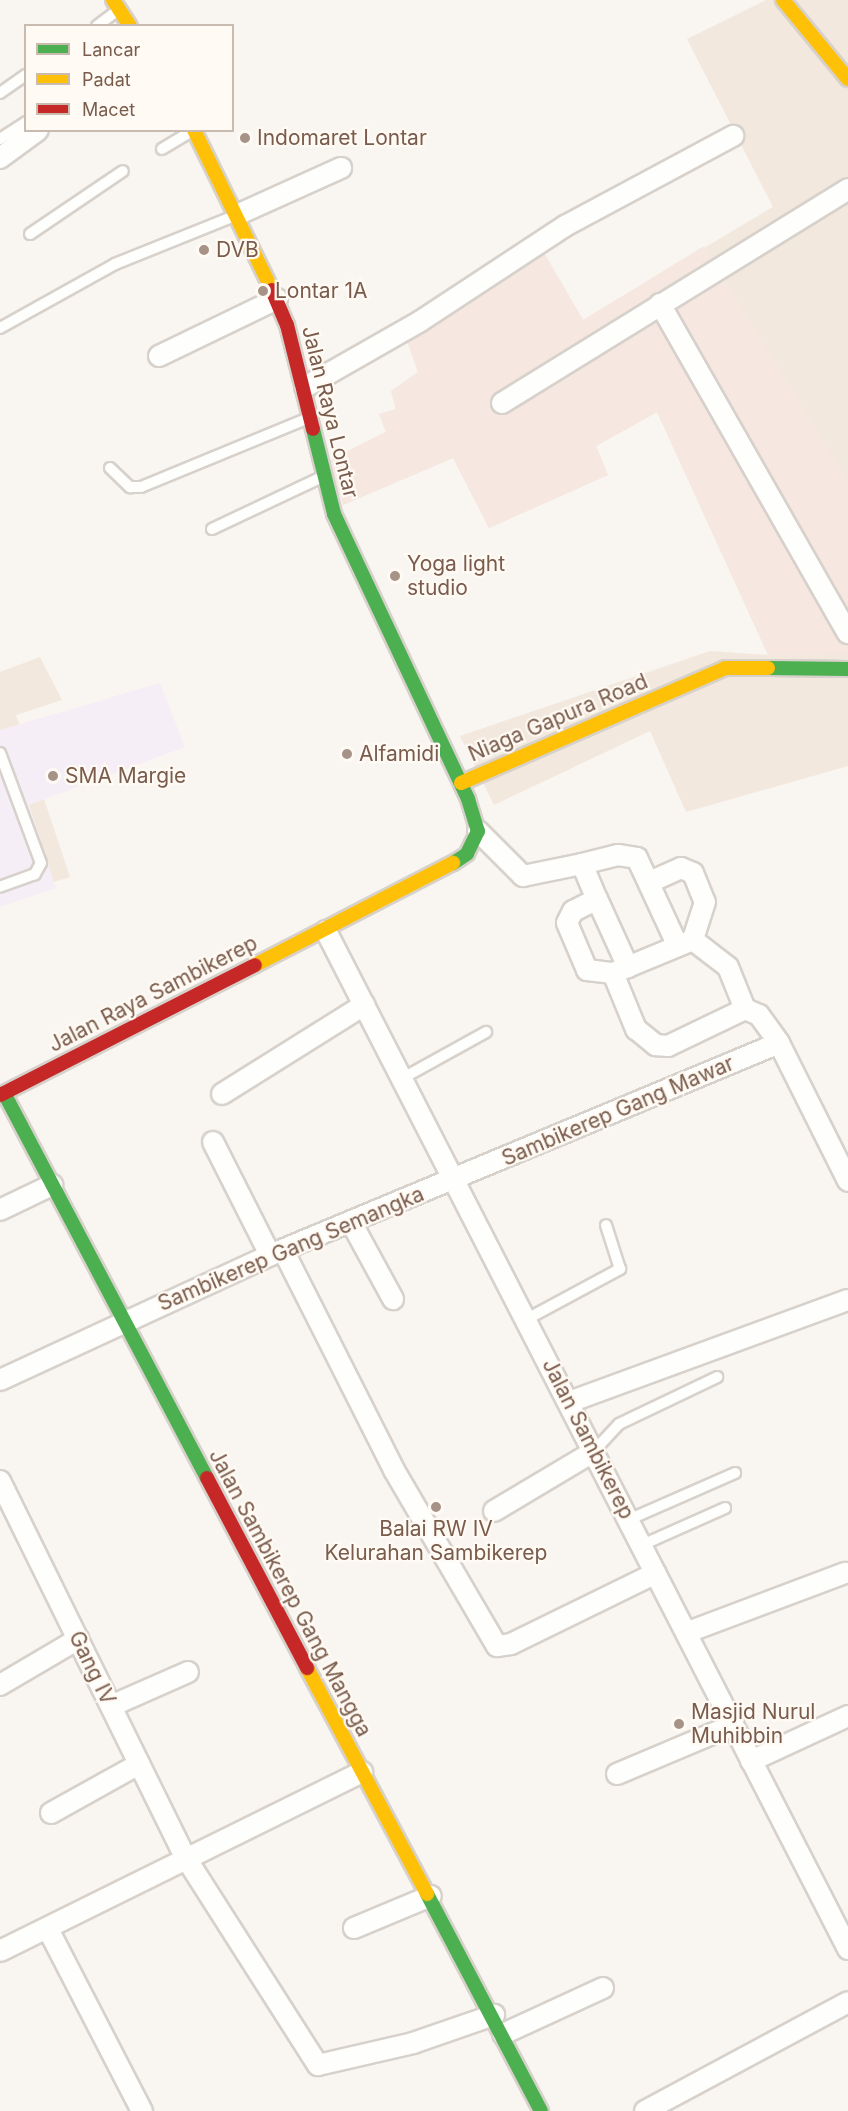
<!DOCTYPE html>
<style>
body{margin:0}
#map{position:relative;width:848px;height:2111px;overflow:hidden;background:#f9f5f0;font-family:Inter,sans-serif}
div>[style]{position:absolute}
.residential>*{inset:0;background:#f2e8de}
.commercial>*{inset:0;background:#f6e8e1}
.education>*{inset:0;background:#f6eef6}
.roads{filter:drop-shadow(2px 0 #d7d1cb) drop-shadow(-2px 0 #d7d1cb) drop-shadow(0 2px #d7d1cb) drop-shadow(0 -2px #d7d1cb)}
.lane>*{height:10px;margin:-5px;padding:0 5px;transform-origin:5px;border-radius:5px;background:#fefefd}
.street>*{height:20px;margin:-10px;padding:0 10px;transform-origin:10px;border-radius:10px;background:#fefefd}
.fast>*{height:14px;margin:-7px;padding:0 7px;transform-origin:7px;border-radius:7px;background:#4caf50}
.slow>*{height:14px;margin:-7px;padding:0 7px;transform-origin:7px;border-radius:7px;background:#ffc107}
.jam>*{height:14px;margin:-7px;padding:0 7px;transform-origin:7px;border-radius:7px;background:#c62828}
.dots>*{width:16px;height:16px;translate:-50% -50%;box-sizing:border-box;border:3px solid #fffaf3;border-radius:50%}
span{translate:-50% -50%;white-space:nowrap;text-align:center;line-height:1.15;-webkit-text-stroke:4.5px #fffaf3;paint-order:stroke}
.poi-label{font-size:21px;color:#7a5c4d}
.left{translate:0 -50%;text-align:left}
.street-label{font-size:21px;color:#7a5c4d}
.legend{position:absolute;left:24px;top:24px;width:210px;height:108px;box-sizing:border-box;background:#fffaf3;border:2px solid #cabbb1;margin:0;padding:8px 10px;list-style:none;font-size:18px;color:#7a5c4d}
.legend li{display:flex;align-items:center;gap:12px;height:30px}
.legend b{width:30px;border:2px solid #cabbb1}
</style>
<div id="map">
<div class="residential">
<div style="clip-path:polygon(766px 0,848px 0,848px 766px,686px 812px,650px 731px,494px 805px,460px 736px,710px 651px,768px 655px,657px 412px,596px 446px,608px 475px,489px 528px,453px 458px,343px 505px,328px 461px,386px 432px,379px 414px,396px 409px,391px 391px,418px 372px,404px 332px,540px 246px,583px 320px,773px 207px,687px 39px)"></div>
<div style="clip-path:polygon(40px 657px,62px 700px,16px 715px,70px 877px,0 899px,0 672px)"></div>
</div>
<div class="commercial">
<div style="clip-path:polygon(540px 246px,583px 320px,704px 246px,848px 482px,848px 654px,769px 655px,657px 412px,596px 446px,608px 475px,489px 528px,453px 458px,343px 505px,328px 461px,386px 432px,379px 414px,396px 409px,391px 391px,418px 372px,404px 332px)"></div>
</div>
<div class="education">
<div style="clip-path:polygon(160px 683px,185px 747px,29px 805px,56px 888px,0 907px,0 730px)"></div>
</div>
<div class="roads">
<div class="lane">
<div style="left:97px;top:26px;width:26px;rotate:-37deg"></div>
<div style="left:0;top:93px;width:32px;rotate:-35deg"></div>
<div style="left:0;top:139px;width:31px;rotate:-33deg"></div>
<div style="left:162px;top:149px;width:35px;rotate:-31deg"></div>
<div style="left:30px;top:234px;width:112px;rotate:-34.1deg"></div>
<div style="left:0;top:328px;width:132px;rotate:-29.1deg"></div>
<div style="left:115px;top:264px;width:131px;rotate:-21.9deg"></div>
<div style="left:110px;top:468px;width:28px;rotate:44deg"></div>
<div style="left:130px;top:487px;width:11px"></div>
<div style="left:141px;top:487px;width:181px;rotate:-22.4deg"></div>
<div style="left:212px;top:529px;width:122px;rotate:-25.3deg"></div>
<div style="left:0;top:753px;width:117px;rotate:69.6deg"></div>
<div style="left:41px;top:863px;width:13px;rotate:119deg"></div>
<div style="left:35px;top:874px;width:37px;rotate:160deg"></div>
<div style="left:403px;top:1078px;width:95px;rotate:-29deg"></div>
<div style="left:527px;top:1319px;width:106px;rotate:-28.3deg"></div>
<div style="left:620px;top:1269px;width:46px;rotate:-107.7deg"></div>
<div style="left:593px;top:1452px;width:38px;rotate:-47deg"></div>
<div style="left:619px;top:1424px;width:109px;rotate:-25.6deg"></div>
<div style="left:628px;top:1520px;width:117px;rotate:-23.7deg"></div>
<div style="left:642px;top:1545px;width:91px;rotate:-24deg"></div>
</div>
<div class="street">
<div style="left:0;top:158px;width:47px;rotate:-36.4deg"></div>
<div style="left:239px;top:214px;width:112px;rotate:-24.3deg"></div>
<div style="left:660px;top:304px;width:379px;rotate:60.3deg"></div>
<div style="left:159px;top:356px;width:131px;rotate:-25.8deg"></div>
<div style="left:305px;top:387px;width:131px;rotate:-29.7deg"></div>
<div style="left:419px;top:322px;width:175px;rotate:-33.3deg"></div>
<div style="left:565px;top:226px;width:191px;rotate:-28.2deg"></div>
<div style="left:502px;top:403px;width:407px;rotate:-31.7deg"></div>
<div style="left:478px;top:831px;width:64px;rotate:45deg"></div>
<div style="left:523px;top:876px;width:60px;rotate:-11.5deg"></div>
<div style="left:582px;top:864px;width:38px;rotate:67deg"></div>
<div style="left:597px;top:899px;width:27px;rotate:153deg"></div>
<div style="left:573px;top:911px;width:13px;rotate:117deg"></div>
<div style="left:567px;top:923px;width:51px;rotate:66.9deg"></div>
<div style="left:587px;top:970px;width:26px;rotate:7deg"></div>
<div style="left:613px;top:973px;width:87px;rotate:-22.4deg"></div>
<div style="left:693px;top:940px;width:44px;rotate:37.6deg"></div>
<div style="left:728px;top:967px;width:45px;rotate:68deg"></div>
<div style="left:582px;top:864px;width:37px;rotate:-14deg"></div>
<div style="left:618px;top:855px;width:19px;rotate:9deg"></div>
<div style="left:637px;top:858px;width:95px;rotate:65.1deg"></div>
<div style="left:652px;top:881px;width:32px;rotate:-24deg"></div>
<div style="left:681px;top:868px;width:13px;rotate:23deg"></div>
<div style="left:693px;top:873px;width:31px;rotate:68deg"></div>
<div style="left:705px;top:902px;width:40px;rotate:108deg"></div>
<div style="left:597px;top:899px;width:75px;rotate:65.5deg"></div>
<div style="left:326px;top:931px;width:1144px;rotate:62.85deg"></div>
<div style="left:613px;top:973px;width:61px;rotate:67.7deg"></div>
<div style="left:636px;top:1029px;width:26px;rotate:39deg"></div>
<div style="left:656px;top:1045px;width:12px;rotate:5deg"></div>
<div style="left:668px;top:1046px;width:85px;rotate:-25.7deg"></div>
<div style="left:745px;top:1009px;width:15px;rotate:23deg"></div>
<div style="left:759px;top:1015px;width:34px;rotate:54deg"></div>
<div style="left:779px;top:1043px;width:154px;rotate:63.4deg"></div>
<div style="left:222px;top:1094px;width:168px;rotate:-32.1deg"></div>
<div style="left:213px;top:1142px;width:127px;rotate:63.2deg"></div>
<div style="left:0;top:1210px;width:58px;rotate:-25.7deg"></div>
<div style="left:351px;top:1222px;width:88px;rotate:61.4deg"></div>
<div style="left:283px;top:1250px;width:246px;rotate:63.2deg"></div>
<div style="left:394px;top:1470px;width:204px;rotate:59.7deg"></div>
<div style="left:497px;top:1646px;width:14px;rotate:-8deg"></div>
<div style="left:511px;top:1644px;width:161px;rotate:-26.1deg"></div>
<div style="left:0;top:1380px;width:298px;rotate:-24.8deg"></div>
<div style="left:270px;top:1255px;width:551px;rotate:-22.61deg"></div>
<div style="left:569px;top:1402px;width:297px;rotate:-20.1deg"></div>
<div style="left:0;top:1481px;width:417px;rotate:63.8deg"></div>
<div style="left:184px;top:1855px;width:249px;rotate:57.5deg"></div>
<div style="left:318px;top:2065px;width:98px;rotate:-13deg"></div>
<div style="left:413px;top:2043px;width:86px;rotate:-19.1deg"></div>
<div style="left:494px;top:1511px;width:115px;rotate:-30.8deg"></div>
<div style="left:688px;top:1632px;width:168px;rotate:-20.6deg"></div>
<div style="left:0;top:1685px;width:91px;rotate:-30.5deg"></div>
<div style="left:111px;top:1706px;width:84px;rotate:-23.8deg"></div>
<div style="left:751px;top:1761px;width:107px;rotate:-24.9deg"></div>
<div style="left:617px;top:1774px;width:126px;rotate:-22.9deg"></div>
<div style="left:51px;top:1813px;width:101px;rotate:-29.1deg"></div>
<div style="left:354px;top:1928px;width:83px;rotate:-22.6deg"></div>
<div style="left:49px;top:1931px;width:203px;rotate:62.7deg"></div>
<div style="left:0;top:1951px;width:404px;rotate:-26.3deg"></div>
<div style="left:503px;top:2034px;width:110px;rotate:-24.7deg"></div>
<div style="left:645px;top:2111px;width:230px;rotate:-28.2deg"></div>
</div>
<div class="fast">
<div style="left:313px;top:429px;width:88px;rotate:76.1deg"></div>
<div style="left:334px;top:514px;width:315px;rotate:64.8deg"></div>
<div style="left:468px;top:799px;width:34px;rotate:73deg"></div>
<div style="left:478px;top:831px;width:25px;rotate:116deg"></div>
<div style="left:467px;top:854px;width:17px;rotate:147deg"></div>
<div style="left:768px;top:668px;width:80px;rotate:0.7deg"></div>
<div style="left:4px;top:1093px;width:435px;rotate:62.2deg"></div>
<div style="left:427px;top:1894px;width:245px;rotate:62.3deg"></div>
</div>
<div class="slow">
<div style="left:113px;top:0;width:31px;rotate:57deg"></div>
<div style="left:783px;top:0;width:102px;rotate:50.6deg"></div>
<div style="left:194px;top:130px;width:178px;rotate:64deg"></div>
<div style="left:461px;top:783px;width:288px;rotate:-23.5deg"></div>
<div style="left:725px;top:668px;width:43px"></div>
<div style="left:255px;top:965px;width:223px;rotate:-27.3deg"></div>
<div style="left:307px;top:1668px;width:256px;rotate:62deg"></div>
</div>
<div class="jam">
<div style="left:272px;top:290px;width:38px;rotate:67deg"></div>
<div style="left:287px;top:325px;width:107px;rotate:76deg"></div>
<div style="left:0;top:1095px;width:286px;rotate:-27deg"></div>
<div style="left:207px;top:1478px;width:215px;rotate:62.2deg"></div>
</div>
</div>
<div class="dots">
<div style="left:245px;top:138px;background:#a69286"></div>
<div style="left:204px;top:250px;background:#a69286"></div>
<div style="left:263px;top:291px;background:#a69286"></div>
<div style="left:395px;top:576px;background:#a69286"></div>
<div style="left:347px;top:754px;background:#a69286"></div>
<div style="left:53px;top:776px;background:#a69286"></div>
<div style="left:436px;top:1507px;background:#a69286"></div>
<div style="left:679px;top:1724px;background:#a69286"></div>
</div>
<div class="poi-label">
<span class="left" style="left:257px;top:138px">Indomaret Lontar</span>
<span class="left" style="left:216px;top:250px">DVB</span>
<span class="left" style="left:275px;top:291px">Lontar 1A</span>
<span class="left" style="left:407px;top:576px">Yoga light<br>studio</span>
<span class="left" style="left:359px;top:754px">Alfamidi</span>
<span class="left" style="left:65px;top:776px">SMA Margie</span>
<span style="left:436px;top:1541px">Balai RW IV<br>Kelurahan Sambikerep</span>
<span class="left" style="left:691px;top:1724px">Masjid Nurul<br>Muhibbin</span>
</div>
<div class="street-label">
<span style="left:330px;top:412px;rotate:76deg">Jalan Raya Lontar</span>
<span style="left:558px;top:718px;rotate:-23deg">Niaga Gapura Road</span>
<span style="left:153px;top:994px;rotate:-27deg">Jalan Raya Sambikerep</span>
<span style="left:618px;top:1111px;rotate:-23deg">Sambikerep Gang Mawar</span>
<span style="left:291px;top:1249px;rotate:-23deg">Sambikerep Gang Semangka</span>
<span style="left:588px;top:1439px;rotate:63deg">Jalan Sambikerep</span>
<span style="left:290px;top:1593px;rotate:62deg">Jalan Sambikerep Gang Mangga</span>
<span style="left:92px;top:1668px;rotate:64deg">Gang IV</span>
</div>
<ul class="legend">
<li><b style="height:8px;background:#4caf50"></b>Lancar</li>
<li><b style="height:8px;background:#ffc107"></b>Padat</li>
<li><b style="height:8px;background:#c62828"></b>Macet</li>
</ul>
</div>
